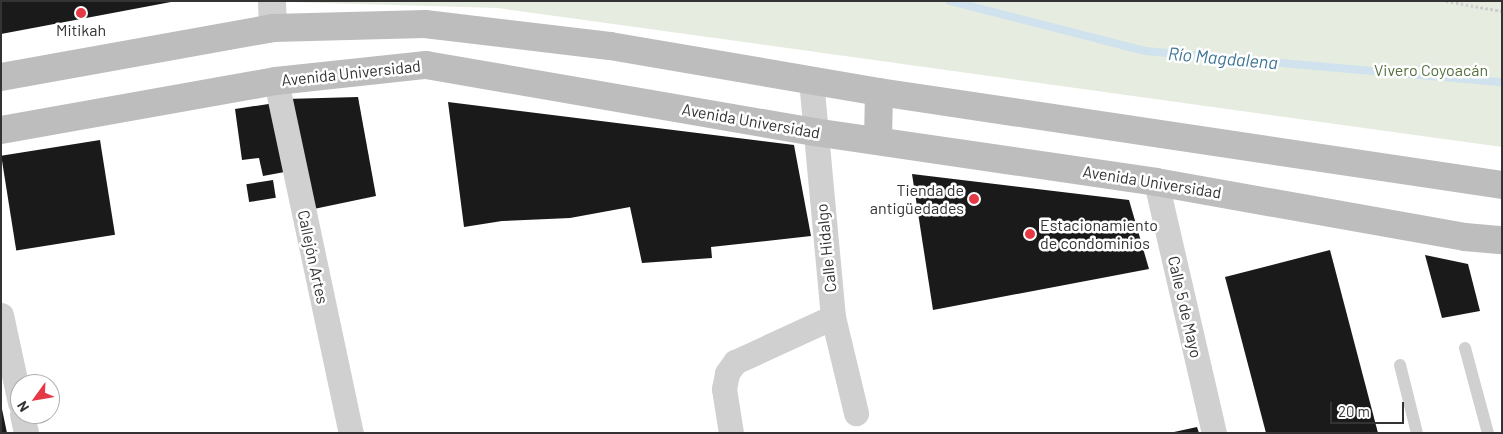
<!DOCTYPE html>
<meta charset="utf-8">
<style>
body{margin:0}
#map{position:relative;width:1503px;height:434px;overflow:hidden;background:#fff;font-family:Barlow,sans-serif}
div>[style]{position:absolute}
.green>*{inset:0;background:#e6ecdf}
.stream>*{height:8px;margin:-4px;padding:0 4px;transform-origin:4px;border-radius:4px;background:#cfe2ee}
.building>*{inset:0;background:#1a1a1a;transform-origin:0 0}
.path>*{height:3px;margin-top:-1.5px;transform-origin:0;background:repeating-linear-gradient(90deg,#cdcdcd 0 2.5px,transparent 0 5px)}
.service>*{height:12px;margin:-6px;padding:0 6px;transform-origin:6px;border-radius:6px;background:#d0d0d0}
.minor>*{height:25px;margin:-12.5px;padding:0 12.5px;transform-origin:12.5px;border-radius:12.5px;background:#d0d0d0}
.tertiary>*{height:28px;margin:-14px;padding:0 14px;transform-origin:14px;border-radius:14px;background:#d0d0d0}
.secondary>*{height:28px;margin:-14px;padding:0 14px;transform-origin:14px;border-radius:14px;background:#bdbdbd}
.dots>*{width:14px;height:14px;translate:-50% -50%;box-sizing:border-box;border:2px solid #fff;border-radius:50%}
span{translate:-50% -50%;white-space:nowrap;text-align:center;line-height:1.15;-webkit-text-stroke:5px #fff;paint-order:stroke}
.poi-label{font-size:16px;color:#333}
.right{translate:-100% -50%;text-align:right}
.left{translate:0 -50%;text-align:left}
.park-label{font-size:16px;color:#56703f}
.street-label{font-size:16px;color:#333}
.water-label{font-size:18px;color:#3f7597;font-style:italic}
.frame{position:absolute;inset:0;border:2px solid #333;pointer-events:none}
.north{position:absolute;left:10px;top:374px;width:50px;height:50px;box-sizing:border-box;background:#fff;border:1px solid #adadad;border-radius:50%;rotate:238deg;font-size:14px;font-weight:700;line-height:20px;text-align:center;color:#333}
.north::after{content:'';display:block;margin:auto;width:18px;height:22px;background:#e63946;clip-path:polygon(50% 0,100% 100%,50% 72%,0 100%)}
.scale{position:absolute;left:1330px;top:402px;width:74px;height:22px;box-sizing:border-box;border:2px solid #333;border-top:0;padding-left:6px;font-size:15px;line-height:18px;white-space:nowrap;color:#333;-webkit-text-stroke:4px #fff;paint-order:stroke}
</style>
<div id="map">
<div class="green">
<div style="clip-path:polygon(1502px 1px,1502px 147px,498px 8px,288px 2px)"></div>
</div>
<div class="stream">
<div style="left:950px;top:1px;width:201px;rotate:14.4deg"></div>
<div style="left:1145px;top:51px;width:358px;rotate:5deg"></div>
</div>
<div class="building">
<div style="clip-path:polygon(1px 1px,171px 1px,171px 2px,1px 34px)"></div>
<div style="clip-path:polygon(358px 97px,376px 196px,309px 210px,286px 99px)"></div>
<div style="clip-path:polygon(448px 102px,794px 145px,811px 236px,711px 247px,712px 258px,642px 263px,630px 207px,570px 218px,502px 221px,464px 227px)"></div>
<div style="clip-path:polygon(275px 103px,290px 171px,263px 176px,259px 158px,242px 160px,235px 109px)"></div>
<div style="left:100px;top:140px;width:96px;height:100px;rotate:81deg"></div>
<div style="clip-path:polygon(912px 174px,1129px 200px,1149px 269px,933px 310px)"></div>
<div style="left:273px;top:180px;width:18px;height:27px;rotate:81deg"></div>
<div style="clip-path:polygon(1330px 250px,1378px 433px,1266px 433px,1225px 277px)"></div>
<div style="clip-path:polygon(1425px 255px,1468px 264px,1480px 311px,1442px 318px)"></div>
<div style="clip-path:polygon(2px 409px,7px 433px,1px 433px)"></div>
<div style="clip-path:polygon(1197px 427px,1199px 433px,1174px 433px,1174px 432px)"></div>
</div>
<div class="path">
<div style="left:1446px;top:1px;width:57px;rotate:10.1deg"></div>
</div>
<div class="service">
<div style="left:1465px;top:348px;width:88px;rotate:74.9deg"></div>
<div style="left:1400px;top:365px;width:70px;rotate:76deg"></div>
</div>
<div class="minor">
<div style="left:811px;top:80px;width:238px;rotate:84.7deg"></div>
<div style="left:833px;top:317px;width:99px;rotate:76.5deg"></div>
<div style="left:276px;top:81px;width:360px;rotate:78deg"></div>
<div style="left:1156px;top:182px;width:258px;rotate:77deg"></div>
<div style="left:1px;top:315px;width:90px;rotate:77.8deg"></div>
<div style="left:22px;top:414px;width:19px;rotate:78deg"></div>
<div style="left:731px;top:433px;width:45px;rotate:-99deg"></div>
<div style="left:724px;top:389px;width:16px;rotate:-79deg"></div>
<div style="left:727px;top:373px;width:14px;rotate:-54deg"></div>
<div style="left:735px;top:362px;width:108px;rotate:-24.7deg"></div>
</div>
<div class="tertiary">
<div style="left:272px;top:1px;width:27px;rotate:88deg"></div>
</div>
<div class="secondary">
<div style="left:1px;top:77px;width:276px;rotate:-10.2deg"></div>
<div style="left:273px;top:28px;width:152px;rotate:-1.5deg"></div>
<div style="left:425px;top:24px;width:186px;rotate:6.8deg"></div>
<div style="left:610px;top:46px;width:273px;rotate:9.7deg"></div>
<div style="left:879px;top:92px;width:630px;rotate:8.49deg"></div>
<div style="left:1px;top:130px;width:279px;rotate:-10.1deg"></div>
<div style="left:276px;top:81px;width:151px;rotate:-6.1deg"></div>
<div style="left:426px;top:65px;width:394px;rotate:9.8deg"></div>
<div style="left:814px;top:132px;width:346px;rotate:8.3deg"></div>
<div style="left:1156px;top:182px;width:314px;rotate:10.1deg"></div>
<div style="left:1465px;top:237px;width:37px;rotate:5deg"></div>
<div style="left:878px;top:140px;width:48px;rotate:-88.8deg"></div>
</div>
<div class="dots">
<div style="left:81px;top:13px;background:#e63946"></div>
<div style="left:974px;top:199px;background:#e63946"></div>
<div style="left:1030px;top:234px;background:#e63946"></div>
</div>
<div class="poi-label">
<span style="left:81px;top:30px">Mitikah</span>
<span class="right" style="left:964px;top:199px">Tienda de<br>antigüedades</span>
<span class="left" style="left:1040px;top:234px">Estacionamiento<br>de condominios</span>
</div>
<div class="park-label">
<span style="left:1431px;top:70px">Vivero Coyoacán</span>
</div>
<div class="street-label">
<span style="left:351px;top:73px;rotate:-6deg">Avenida Universidad</span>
<span style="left:751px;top:121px;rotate:10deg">Avenida Universidad</span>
<span style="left:1152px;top:182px;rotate:9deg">Avenida Universidad</span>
<span style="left:826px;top:248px;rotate:-96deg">Calle Hidalgo</span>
<span style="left:313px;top:257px;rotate:78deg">Callejón Artes</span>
<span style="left:1185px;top:307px;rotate:77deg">Calle 5 de Mayo</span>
</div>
<div class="water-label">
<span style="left:1223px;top:58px;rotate:5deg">Río Magdalena</span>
</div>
<div class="frame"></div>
<div class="north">N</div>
<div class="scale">20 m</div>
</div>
